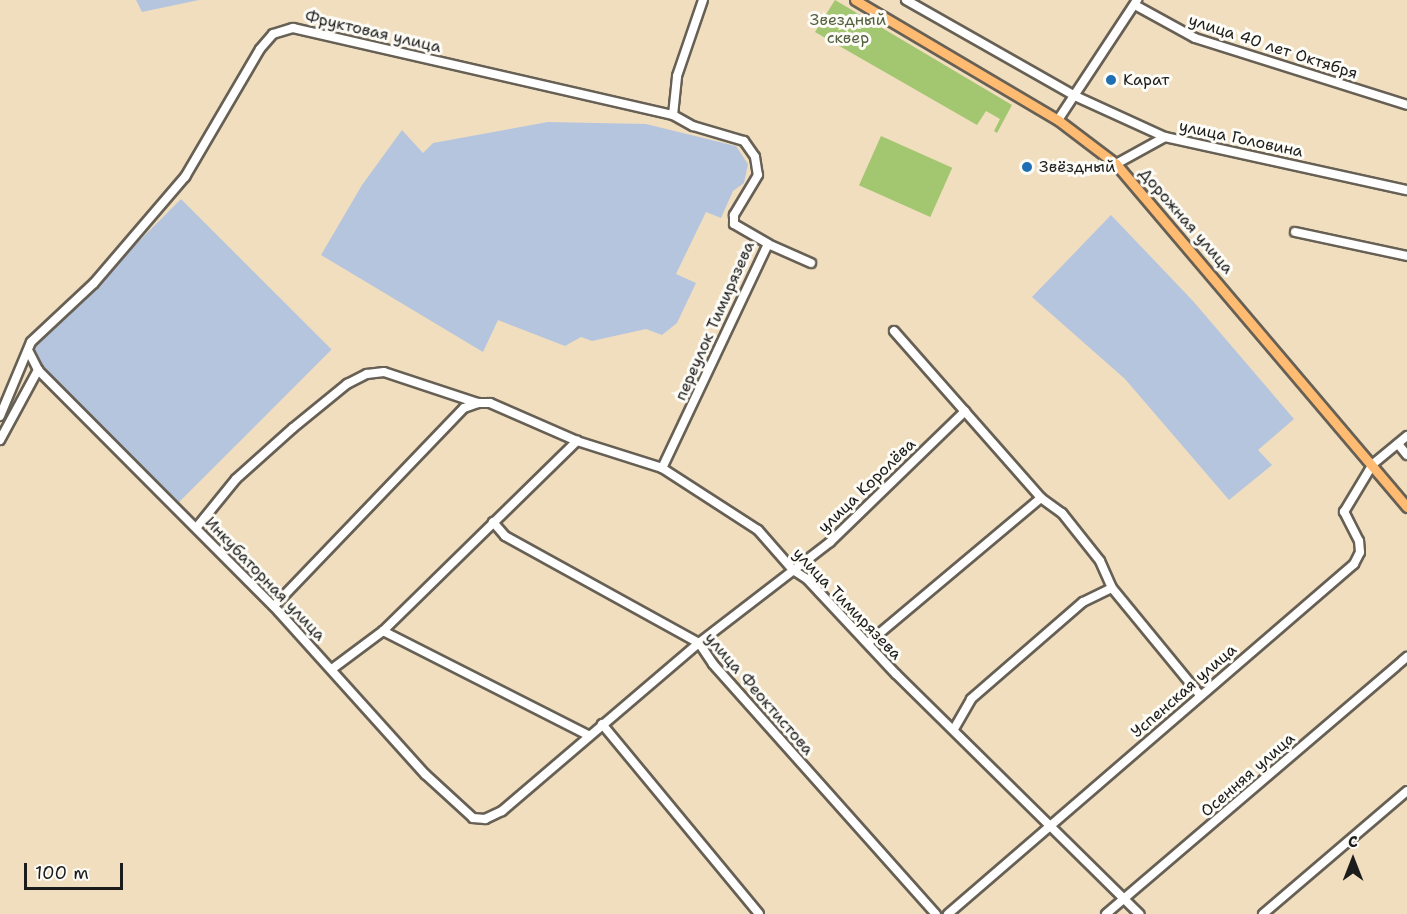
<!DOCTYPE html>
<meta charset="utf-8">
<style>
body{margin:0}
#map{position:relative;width:1407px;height:914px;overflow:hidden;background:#f1debf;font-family:"Shantell Sans",sans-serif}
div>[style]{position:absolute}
.industrial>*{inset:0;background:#b6c5de;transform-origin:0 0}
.green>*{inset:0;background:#a3c670;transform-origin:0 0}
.roads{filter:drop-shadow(2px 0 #676055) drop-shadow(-2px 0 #676055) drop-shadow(0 2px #676055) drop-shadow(0 -2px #676055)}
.minor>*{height:8px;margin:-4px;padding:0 4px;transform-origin:4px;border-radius:4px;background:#fff}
.major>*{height:9px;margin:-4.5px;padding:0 4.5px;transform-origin:4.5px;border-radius:4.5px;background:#ffbb71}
.dots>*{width:16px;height:16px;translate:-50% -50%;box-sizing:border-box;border:3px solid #fdfcf7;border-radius:50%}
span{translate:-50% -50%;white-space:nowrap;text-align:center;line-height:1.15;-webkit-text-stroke:6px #fdfcf7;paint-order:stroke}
.park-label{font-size:16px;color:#52603e}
.street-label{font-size:16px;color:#1c1c1c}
.poi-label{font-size:16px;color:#1c1c1c}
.left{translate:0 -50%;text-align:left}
.north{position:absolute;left:1323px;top:830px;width:60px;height:60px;-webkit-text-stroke:4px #fdfcf7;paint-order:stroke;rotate:0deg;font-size:16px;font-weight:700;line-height:24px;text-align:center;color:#1c1c1c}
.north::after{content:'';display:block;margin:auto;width:21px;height:27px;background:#1c1c1c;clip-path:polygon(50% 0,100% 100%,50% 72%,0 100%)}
.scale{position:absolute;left:24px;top:863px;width:99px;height:27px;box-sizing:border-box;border:3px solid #1c1c1c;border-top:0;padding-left:8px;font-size:18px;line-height:21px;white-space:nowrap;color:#1c1c1c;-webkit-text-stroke:4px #fdfcf7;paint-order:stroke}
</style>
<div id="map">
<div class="industrial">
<div style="clip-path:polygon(136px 0,199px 0,142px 12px)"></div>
<div style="clip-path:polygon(548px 122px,646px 124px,736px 146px,748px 164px,744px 183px,733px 191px,721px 218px,706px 212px,676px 274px,696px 283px,677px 323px,662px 335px,646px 329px,592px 341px,581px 337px,565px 346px,498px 320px,483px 352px,321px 255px,362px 185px,402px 130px,423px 153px,433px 143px)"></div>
<div style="left:181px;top:199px;width:213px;height:216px;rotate:45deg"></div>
<div style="clip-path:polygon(1111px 215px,1193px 301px,1294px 419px,1258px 450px,1272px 465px,1229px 500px,1125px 379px,1032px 297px)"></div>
</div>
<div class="green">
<div style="clip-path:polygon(835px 0,1012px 105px,997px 133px,994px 131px,1000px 119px,986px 111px,977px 125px,815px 32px)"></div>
<div style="left:881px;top:136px;width:78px;height:54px;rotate:24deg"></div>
</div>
<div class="roads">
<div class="minor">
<div style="left:906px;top:0;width:194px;rotate:29.6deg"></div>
<div style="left:1075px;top:96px;width:99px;rotate:24.5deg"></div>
<div style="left:1165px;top:137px;width:248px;rotate:12.4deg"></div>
<div style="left:1135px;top:5px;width:68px;rotate:28.8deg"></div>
<div style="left:1195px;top:38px;width:222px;rotate:17.5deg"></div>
<div style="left:673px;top:115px;width:39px;rotate:-84deg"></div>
<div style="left:677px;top:76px;width:80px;rotate:-71.1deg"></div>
<div style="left:1058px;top:120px;width:144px;rotate:-56.6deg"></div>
<div style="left:1116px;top:164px;width:56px;rotate:-28.9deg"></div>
<div style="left:1295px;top:232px;width:115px;rotate:12.1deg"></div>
<div style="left:768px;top:244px;width:47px;rotate:23.8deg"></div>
<div style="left:894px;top:331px;width:222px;rotate:48.6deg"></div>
<div style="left:1041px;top:498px;width:26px;rotate:36deg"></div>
<div style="left:1062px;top:513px;width:61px;rotate:51.6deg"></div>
<div style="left:1100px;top:561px;width:30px;rotate:66deg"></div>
<div style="left:1112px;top:588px;width:139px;rotate:50.6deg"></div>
<div style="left:29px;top:352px;width:20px;rotate:63deg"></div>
<div style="left:38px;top:370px;width:342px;rotate:45.1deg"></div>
<div style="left:279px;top:612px;width:218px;rotate:48deg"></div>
<div style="left:425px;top:774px;width:65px;rotate:42.5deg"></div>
<div style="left:473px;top:818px;width:12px;rotate:5deg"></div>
<div style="left:485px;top:819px;width:19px;rotate:-25deg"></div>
<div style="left:502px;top:811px;width:259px;rotate:-40.5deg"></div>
<div style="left:699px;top:643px;width:165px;rotate:-37.6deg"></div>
<div style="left:830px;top:542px;width:188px;rotate:-44.1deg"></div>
<div style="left:0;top:416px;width:80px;rotate:-67.3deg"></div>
<div style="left:31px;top:342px;width:86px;rotate:-43.1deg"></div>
<div style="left:94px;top:283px;width:140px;rotate:-49.4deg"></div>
<div style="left:185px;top:177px;width:148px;rotate:-59.6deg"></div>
<div style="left:260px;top:49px;width:20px;rotate:-49deg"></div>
<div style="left:273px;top:34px;width:21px;rotate:-17deg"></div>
<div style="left:293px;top:28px;width:390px;rotate:12.9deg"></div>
<div style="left:673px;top:115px;width:23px;rotate:29deg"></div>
<div style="left:693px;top:126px;width:53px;rotate:16.4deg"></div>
<div style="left:744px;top:141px;width:19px;rotate:55deg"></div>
<div style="left:755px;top:157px;width:18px;rotate:81deg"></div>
<div style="left:758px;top:175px;width:47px;rotate:121deg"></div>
<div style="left:734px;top:215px;width:9px;rotate:90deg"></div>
<div style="left:734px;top:224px;width:39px;rotate:30deg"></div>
<div style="left:768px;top:244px;width:248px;rotate:115.3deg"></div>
<div style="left:0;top:440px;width:80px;rotate:-61.5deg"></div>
<div style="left:1398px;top:444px;width:14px;rotate:51deg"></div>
<div style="left:493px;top:522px;width:18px;rotate:49deg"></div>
<div style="left:505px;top:536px;width:222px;rotate:28.9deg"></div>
<div style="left:699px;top:643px;width:25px;rotate:56deg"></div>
<div style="left:713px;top:664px;width:335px;rotate:48.3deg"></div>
<div style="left:197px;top:527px;width:62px;rotate:-50.9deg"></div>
<div style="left:236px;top:479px;width:76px;rotate:-41.8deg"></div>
<div style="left:293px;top:428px;width:70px;rotate:-39.2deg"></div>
<div style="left:347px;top:384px;width:22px;rotate:-27deg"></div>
<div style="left:367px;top:374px;width:17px;rotate:-7deg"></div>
<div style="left:384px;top:372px;width:99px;rotate:18.3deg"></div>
<div style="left:478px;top:403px;width:12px"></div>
<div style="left:490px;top:403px;width:95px;rotate:23.6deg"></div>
<div style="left:577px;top:441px;width:89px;rotate:17.6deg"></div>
<div style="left:662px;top:468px;width:114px;rotate:32.9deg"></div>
<div style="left:758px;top:530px;width:53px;rotate:48.8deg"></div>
<div style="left:793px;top:570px;width:17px;rotate:33deg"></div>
<div style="left:807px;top:579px;width:130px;rotate:46.9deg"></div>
<div style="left:896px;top:674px;width:342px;rotate:44.6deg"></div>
<div style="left:274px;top:606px;width:274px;rotate:-46.2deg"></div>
<div style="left:464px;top:408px;width:15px;rotate:-20deg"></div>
<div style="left:383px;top:631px;width:230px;rotate:26.9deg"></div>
<div style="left:868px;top:643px;width:226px;rotate:-40deg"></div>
<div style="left:332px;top:669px;width:64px;rotate:-36.7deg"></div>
<div style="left:383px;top:631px;width:272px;rotate:-44.4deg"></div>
<div style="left:602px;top:724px;width:246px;rotate:50.4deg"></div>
<div style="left:954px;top:729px;width:34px;rotate:-60deg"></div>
<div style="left:971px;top:699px;width:148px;rotate:-40.9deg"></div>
<div style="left:1083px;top:602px;width:32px;rotate:-26deg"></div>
<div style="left:948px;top:914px;width:536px;rotate:-40.76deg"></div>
<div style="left:1354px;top:564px;width:13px;rotate:-63deg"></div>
<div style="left:1360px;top:552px;width:11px;rotate:-95deg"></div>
<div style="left:1359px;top:541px;width:33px;rotate:-117deg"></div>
<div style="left:1344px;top:512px;width:56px;rotate:-58.9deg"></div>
<div style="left:1373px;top:464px;width:44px;rotate:-39.5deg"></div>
<div style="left:1106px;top:914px;width:396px;rotate:-40.5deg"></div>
<div style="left:1263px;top:914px;width:189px;rotate:-40.5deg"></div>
</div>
<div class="major">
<div style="left:855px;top:0;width:236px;rotate:30.6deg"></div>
<div style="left:1058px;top:120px;width:73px;rotate:37.2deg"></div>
<div style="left:1116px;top:164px;width:450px;rotate:49.7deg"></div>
</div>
</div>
<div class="dots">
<div style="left:1111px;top:80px;background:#1f6fb2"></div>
<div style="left:1027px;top:167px;background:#1f6fb2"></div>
</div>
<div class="park-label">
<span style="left:848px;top:29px">Звездный<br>сквер</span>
</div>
<div class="street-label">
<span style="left:373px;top:32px;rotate:13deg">Фруктовая улица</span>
<span style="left:1273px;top:47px;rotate:18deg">улица 40 лет Октября</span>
<span style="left:1241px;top:139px;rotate:12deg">улица Головина</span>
<span style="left:1186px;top:221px;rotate:49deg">Дорожная улица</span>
<span style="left:715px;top:321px;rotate:-66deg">переулок Тимирязева</span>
<span style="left:867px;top:486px;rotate:-44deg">улица Королёва</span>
<span style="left:265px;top:579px;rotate:46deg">Инкубаторная улица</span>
<span style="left:847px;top:604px;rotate:46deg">улица Тимирязева</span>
<span style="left:1184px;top:691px;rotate:-41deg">Успенская улица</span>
<span style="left:759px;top:694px;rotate:49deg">улица Феоктистова</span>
<span style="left:1248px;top:775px;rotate:-41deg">Осенняя улица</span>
</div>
<div class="poi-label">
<span class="left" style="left:1123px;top:80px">Карат</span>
<span class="left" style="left:1039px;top:167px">Звёздный</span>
</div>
<div class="north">С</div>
<div class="scale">100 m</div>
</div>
